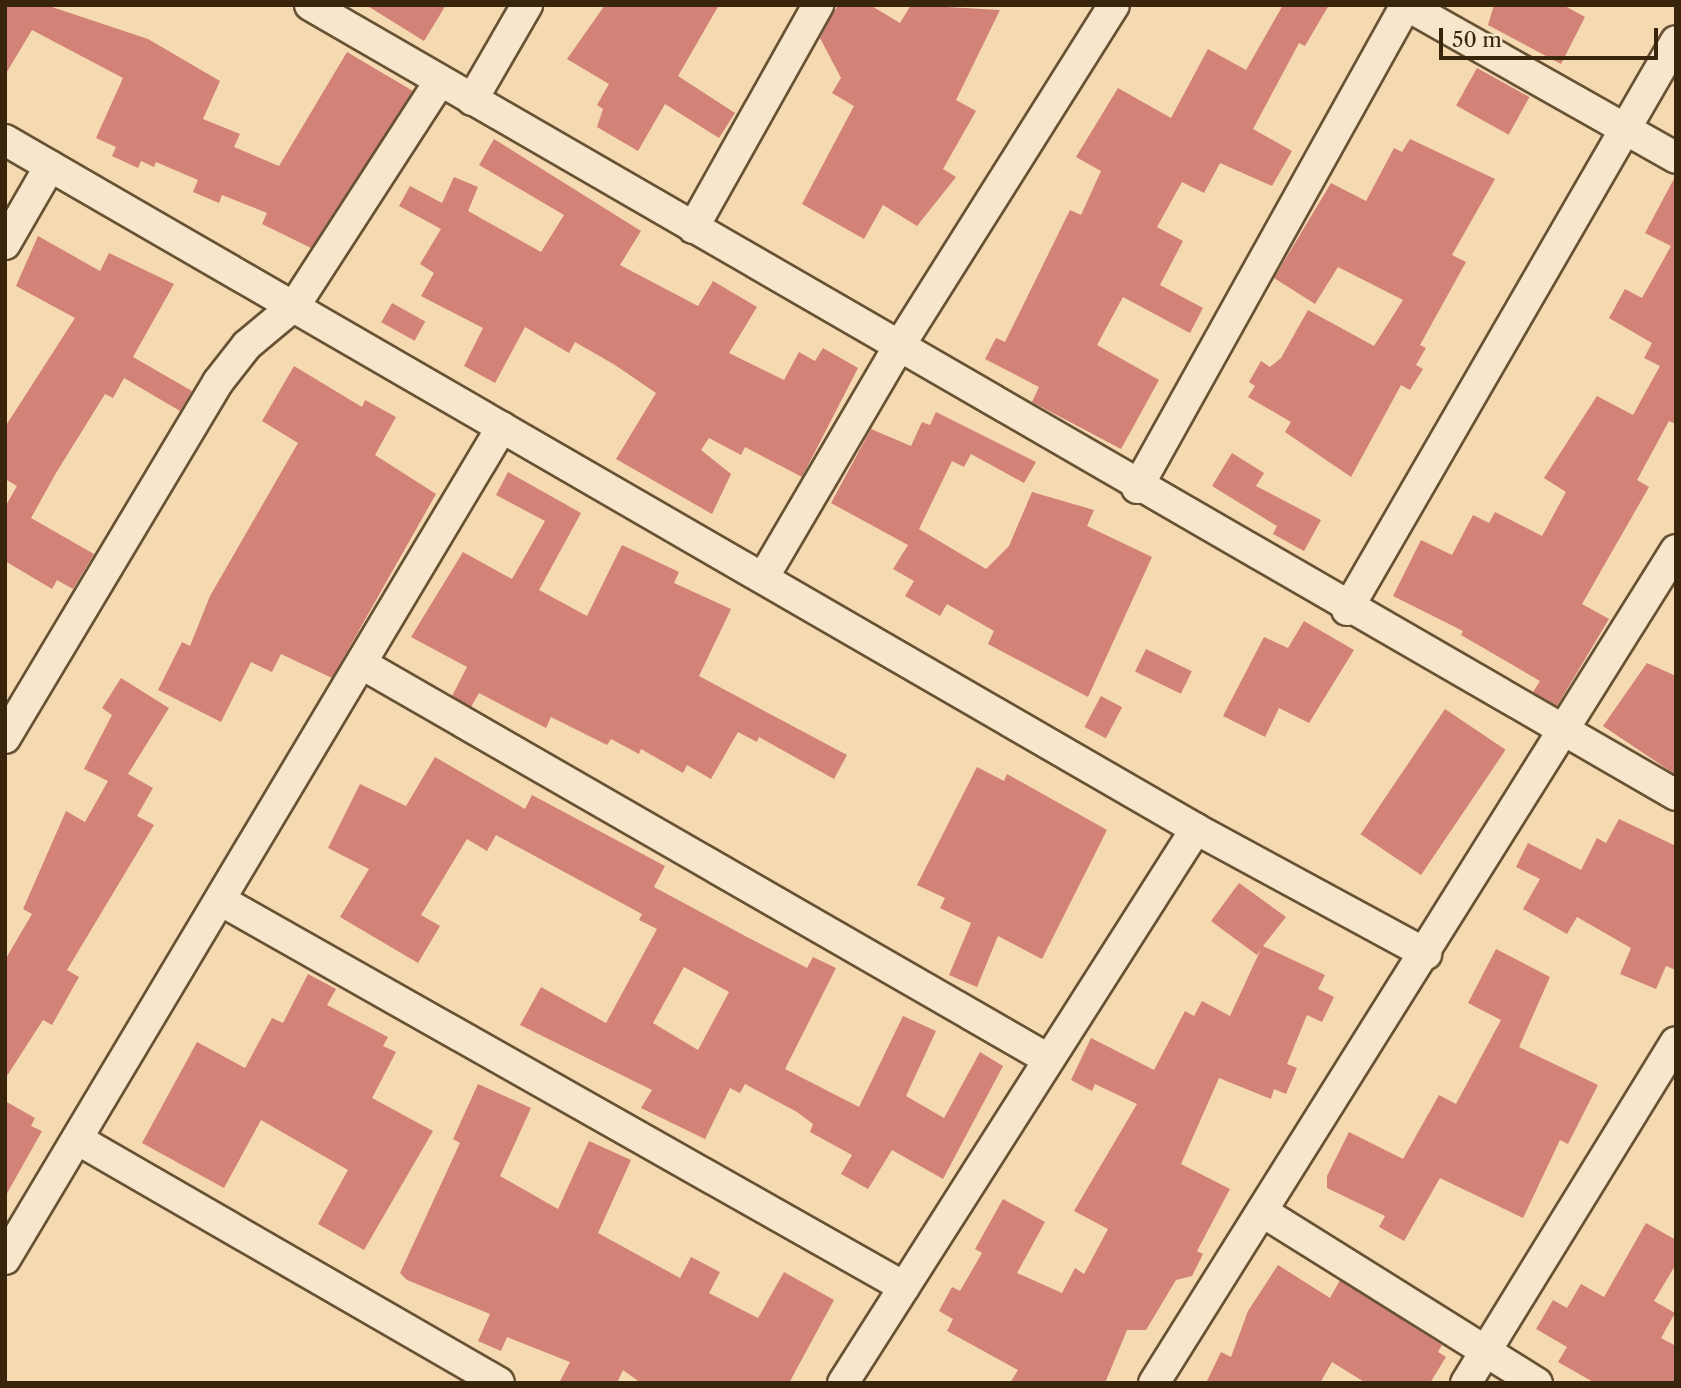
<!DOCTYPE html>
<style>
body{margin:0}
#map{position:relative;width:1681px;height:1388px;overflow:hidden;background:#f5d9b1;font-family:"Libre Caslon Text",serif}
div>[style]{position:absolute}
.building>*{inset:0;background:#d28277;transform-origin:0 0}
.roads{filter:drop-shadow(2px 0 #685234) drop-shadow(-2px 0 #685234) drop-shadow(0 2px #685234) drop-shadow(0 -2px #685234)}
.minor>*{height:30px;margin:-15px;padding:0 15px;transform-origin:15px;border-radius:15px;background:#f8e6cc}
span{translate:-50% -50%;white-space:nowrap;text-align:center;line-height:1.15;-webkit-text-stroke:6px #f8e6cc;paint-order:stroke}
.frame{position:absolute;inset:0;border:7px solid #39250b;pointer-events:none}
.scale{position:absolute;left:1439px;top:28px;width:219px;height:32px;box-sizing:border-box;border:4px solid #39250b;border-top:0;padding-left:9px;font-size:21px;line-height:24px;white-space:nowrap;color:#39250b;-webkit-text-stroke:5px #f8e6cc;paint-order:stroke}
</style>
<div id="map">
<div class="building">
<div style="clip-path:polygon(5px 5px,46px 5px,148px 39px,220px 81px,203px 119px,240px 134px,234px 147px,279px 166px,347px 52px,413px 91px,311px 248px,262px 224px,267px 213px,222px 195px,219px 203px,193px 192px,198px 180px,156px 162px,154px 167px,141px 161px,138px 168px,112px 156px,116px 147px,96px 138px,123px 78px,32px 30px,5px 75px)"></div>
<div style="clip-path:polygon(366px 5px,446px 5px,424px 41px)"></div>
<div style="clip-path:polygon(605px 5px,719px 5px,678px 76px,735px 113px,719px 138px,665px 104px,638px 151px,597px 127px,603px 109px,597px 105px,609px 84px,567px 59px)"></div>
<div style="clip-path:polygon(838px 5px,870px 5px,900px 23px,911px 5px,1000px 10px,956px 100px,976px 111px,943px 169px,956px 177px,917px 226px,883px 205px,864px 239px,802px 204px,854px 106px,832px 93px,841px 78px,820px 38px)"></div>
<div style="clip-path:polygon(1283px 5px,1329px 5px,1305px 46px,1299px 43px,1253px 129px,1292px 151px,1272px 186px,1220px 163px,1204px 193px,1182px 182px,1157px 227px,1183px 241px,1160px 285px,1203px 308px,1190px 333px,1123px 297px,1097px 345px,1159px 380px,1121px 449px,1032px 402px,1039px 387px,985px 359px,996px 338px,1005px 342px,1070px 210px,1081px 215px,1101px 171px,1076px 157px,1118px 88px,1171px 118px,1208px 49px,1246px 70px)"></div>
<div style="clip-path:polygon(1494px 5px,1563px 5px,1585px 17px,1561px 64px,1488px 25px)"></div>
<div style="left:1477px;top:68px;width:60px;height:43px;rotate:29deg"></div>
<div style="clip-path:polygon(494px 139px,641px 231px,620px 265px,698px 306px,713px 281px,757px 307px,729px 353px,784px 380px,799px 352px,815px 361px,823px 348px,858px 368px,802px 477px,745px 447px,741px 455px,709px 438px,701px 450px,731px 474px,712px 514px,616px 459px,656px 393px,615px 365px,575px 342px,569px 353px,525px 327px,495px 383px,464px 366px,483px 328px,421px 296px,434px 273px,420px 264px,441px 229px,399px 206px,410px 186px,442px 203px,454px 177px,478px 187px,468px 211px,541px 252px,564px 215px,479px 165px)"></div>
<div style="clip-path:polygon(1410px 139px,1495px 179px,1452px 255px,1466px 262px,1420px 345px,1426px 348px,1416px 365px,1423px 369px,1410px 390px,1401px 385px,1351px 477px,1285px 432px,1291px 422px,1248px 397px,1255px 386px,1249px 382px,1261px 361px,1270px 367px,1281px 358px,1308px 310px,1374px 346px,1403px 300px,1338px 267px,1315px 304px,1274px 278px,1331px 183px,1366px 201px,1394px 148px,1402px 152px)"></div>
<div style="clip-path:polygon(1676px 175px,1676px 424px,1669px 421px,1637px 480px,1649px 487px,1582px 604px,1609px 619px,1557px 706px,1533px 692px,1540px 681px,1461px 635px,1463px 631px,1393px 596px,1421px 540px,1452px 555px,1473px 515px,1489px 523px,1495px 512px,1542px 536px,1566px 492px,1544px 478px,1597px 396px,1633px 415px,1660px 366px,1644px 358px,1652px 343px,1609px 318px,1625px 289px,1642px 298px,1671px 246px,1645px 233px)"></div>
<div style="clip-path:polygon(38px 236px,100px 271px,109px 253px,174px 284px,133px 357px,192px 391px,180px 411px,124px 378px,113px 398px,105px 394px,56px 473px,31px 518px,94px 554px,73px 589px,57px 580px,52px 589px,5px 561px,5px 507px,17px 486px,5px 479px,5px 427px,75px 318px,16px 286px)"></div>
<div style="left:392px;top:303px;width:38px;height:22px;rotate:29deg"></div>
<div style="clip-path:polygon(294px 366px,362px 407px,365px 400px,396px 417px,375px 455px,436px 494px,332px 678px,281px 654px,272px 672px,251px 662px,221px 722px,158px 690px,182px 642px,190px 646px,210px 596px,298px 443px,262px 421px)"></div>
<div style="clip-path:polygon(936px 412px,1036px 462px,1024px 483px,971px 454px,964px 467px,952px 461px,919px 529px,986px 569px,1009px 546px,1032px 492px,1094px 510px,1087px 526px,1152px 557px,1088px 697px,988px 644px,994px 631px,947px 604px,940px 616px,905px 596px,914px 581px,893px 569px,908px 545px,831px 503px,871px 429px,911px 446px,922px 422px,930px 425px)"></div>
<div style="clip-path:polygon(1232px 453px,1264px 473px,1256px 486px,1321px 520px,1304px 551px,1273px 534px,1277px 526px,1212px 486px)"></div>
<div style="clip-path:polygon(508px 472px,581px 513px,539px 590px,587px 616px,622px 545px,679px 572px,674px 583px,731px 609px,699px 676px,847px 755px,834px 779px,759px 737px,757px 742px,738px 732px,711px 779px,687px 765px,683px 773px,641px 749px,639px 754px,611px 739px,607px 745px,551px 717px,546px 728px,479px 693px,471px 707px,452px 696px,467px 667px,411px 637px,463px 552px,512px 579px,545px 521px,496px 495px)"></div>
<div style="clip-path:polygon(1304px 621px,1354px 650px,1309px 723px,1279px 708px,1265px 737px,1223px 716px,1264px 637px,1288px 648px)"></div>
<div style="left:1146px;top:649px;width:51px;height:25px;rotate:26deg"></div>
<div style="clip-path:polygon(1647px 663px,1676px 676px,1676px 775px,1603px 726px)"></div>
<div style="clip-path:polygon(121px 678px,169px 708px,128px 774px,153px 788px,137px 816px,154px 825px,67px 970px,79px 977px,52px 1025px,43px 1020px,5px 1079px,5px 960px,32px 914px,23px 909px,66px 811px,85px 822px,108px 781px,84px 769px,112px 715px,102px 708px)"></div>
<div style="left:1101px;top:696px;width:24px;height:35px;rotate:28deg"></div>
<div style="left:1445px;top:709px;width:73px;height:151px;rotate:34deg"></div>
<div style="clip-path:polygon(evenodd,435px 757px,525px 809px,532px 795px,665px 866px,654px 887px,747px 937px,807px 968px,813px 957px,836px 968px,785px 1069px,859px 1107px,903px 1016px,936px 1031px,906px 1096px,944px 1118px,980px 1052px,1003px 1066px,943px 1179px,892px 1150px,868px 1189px,841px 1174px,852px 1155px,810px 1132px,813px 1124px,797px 1112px,745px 1084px,740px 1093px,730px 1088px,705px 1139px,641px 1108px,652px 1090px,520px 1025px,541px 987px,606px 1023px,657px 929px,639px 920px,642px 914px,496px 835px,487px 851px,467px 839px,421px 915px,440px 926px,418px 963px,340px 917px,369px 869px,328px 848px,360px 784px,406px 806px,435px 757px,684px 967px,729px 992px,698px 1050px,653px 1023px,684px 967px)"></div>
<div style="clip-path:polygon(977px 767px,1004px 781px,1007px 774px,1107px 830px,1042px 959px,998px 936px,977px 987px,949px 975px,971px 923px,940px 908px,945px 898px,917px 885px)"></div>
<div style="clip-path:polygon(1619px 819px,1676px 846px,1676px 970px,1666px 966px,1656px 989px,1620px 974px,1631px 948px,1577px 917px,1567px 934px,1523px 909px,1540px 879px,1516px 867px,1528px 843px,1581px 870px,1597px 838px,1606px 843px)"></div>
<div style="clip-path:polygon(1239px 883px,1286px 917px,1263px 946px,1325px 975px,1318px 989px,1334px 997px,1322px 1022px,1307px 1015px,1287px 1064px,1297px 1068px,1286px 1094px,1274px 1089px,1271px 1099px,1219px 1078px,1181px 1164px,1230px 1189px,1197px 1251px,1203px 1254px,1192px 1276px,1176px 1280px,1146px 1330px,1127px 1330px,1105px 1383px,1010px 1383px,1018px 1370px,947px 1331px,953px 1319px,939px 1311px,952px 1287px,960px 1291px,982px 1253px,975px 1249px,1003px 1199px,1045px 1222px,1017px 1273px,1062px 1293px,1075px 1268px,1084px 1274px,1108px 1229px,1074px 1211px,1137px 1104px,1095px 1084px,1092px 1091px,1071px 1080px,1091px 1038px,1154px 1070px,1185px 1011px,1194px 1016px,1202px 1001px,1230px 1016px,1261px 949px,1257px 955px,1211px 921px)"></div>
<div style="clip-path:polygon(1496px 949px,1550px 977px,1519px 1047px,1598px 1085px,1568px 1144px,1560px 1140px,1523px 1218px,1440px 1178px,1404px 1241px,1379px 1227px,1385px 1216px,1327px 1188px,1327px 1176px,1349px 1132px,1403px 1159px,1439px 1095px,1456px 1104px,1501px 1020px,1468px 1003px)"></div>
<div style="clip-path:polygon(308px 974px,336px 989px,327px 1005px,388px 1037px,383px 1046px,396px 1052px,372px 1098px,433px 1131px,364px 1250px,318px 1224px,348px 1170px,261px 1120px,224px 1188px,142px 1143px,197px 1042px,245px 1068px,272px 1018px,283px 1023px)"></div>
<div style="clip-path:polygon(478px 1084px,531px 1108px,500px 1176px,558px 1209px,589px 1141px,631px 1160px,598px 1233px,680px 1278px,691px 1257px,720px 1272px,709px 1293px,758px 1318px,784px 1272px,834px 1300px,789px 1383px,641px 1383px,623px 1370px,617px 1383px,559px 1383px,570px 1362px,507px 1337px,501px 1351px,478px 1341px,490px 1314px,407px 1280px,400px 1273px,460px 1143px,453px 1139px)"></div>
<div style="clip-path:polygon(5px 1101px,35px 1118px,31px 1126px,42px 1131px,5px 1197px)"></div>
<div style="clip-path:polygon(1646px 1223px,1676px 1240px,1676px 1264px,1654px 1301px,1675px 1313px,1661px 1338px,1676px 1346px,1676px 1383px,1595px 1383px,1558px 1362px,1567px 1347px,1536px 1329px,1553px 1300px,1567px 1308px,1581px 1284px,1604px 1297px)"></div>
<div style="clip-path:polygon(1278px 1265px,1330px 1298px,1340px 1280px,1442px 1345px,1438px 1352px,1446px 1357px,1430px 1383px,1366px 1383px,1332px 1362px,1320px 1383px,1206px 1383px,1221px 1352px,1231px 1357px,1248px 1311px)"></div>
</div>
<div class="roads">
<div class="minor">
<div style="left:310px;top:5px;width:1578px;rotate:30.04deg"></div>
<div style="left:1406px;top:5px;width:310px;rotate:29.5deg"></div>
<div style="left:472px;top:100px;width:110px;rotate:-59.9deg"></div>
<div style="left:5px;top:140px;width:1376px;rotate:30.05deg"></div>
<div style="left:1196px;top:829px;width:262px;rotate:28.5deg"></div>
<div style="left:693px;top:228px;width:256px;rotate:-60.7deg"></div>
<div style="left:5px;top:244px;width:90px;rotate:-60deg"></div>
<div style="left:1137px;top:488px;width:553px;rotate:-60.88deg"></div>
<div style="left:763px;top:578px;width:267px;rotate:-59.6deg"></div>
<div style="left:898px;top:348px;width:405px;rotate:-57.8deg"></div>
<div style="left:1347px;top:610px;width:657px;rotate:-59.96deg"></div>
<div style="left:362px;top:664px;width:792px;rotate:29.93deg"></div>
<div style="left:5px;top:738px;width:415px;rotate:-59.1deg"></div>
<div style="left:218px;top:382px;width:47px;rotate:-51.9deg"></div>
<div style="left:247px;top:345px;width:62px;rotate:-39.8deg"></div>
<div style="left:295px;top:305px;width:267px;rotate:-57.1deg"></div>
<div style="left:220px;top:900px;width:786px;rotate:29.5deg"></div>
<div style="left:77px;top:1139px;width:487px;rotate:30deg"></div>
<div style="left:1263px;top:1212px;width:323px;rotate:32deg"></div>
<div style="left:5px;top:1259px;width:969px;rotate:-59.15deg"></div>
<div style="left:843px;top:1383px;width:657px;rotate:-57.5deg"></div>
<div style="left:1154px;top:1383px;width:983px;rotate:-57.93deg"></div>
<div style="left:1466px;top:1383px;width:400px;rotate:-58.4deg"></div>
</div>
</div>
<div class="frame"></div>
<div class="scale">50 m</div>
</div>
